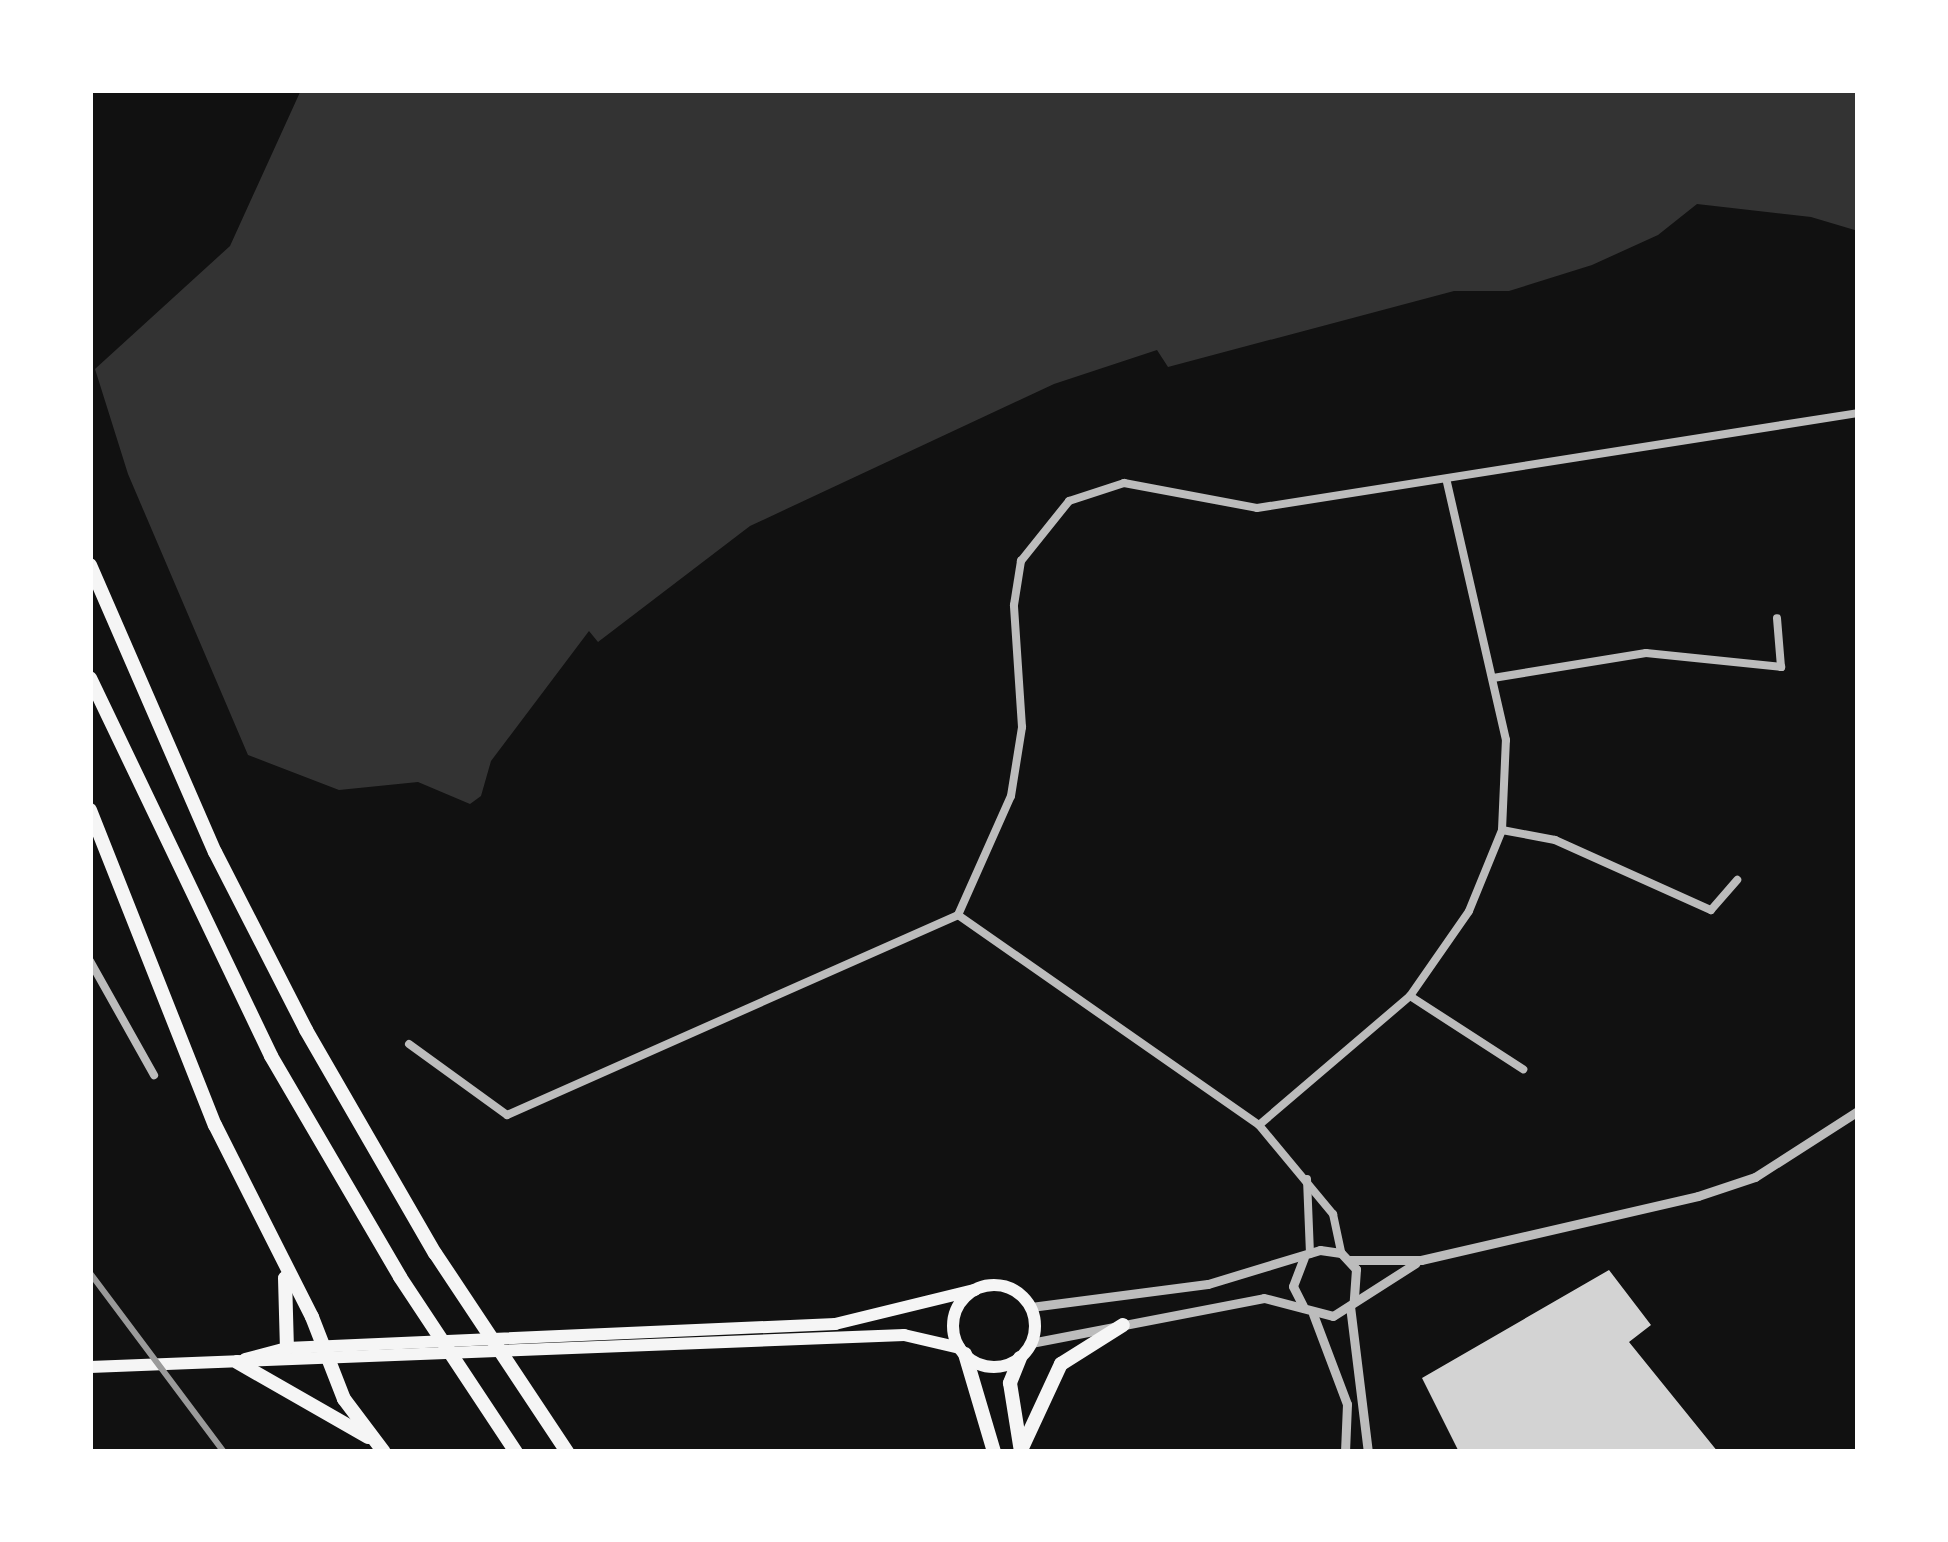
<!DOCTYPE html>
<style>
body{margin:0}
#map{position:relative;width:1948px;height:1542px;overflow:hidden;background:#111;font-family:"Titillium Web",sans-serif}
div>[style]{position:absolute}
.water>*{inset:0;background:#333}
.building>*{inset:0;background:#d3d3d3}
.minor>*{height:8px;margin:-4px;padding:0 4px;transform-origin:4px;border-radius:4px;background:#bcbcbc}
.tertiary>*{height:9px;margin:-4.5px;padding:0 4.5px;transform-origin:4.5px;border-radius:4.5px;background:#bcbcbc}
.trunk>*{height:12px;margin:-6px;padding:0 6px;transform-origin:6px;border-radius:6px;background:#f5f5f5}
.trunk>.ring{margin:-6px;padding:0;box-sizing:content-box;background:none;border:12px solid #f5f5f5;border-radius:50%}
.motorway>*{height:14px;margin:-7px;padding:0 7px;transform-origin:7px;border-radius:7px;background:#f5f5f5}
.rail>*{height:6px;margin:-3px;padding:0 3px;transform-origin:3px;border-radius:3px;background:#9a9a9a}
span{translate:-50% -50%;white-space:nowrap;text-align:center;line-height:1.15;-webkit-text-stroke:10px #fff;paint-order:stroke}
.frame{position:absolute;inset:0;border:93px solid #fff;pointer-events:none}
</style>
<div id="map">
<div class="water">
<div style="clip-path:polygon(301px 90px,1858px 90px,1858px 231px,1811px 217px,1697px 204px,1658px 235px,1592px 265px,1509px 291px,1454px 291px,1168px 367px,1157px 350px,1054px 384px,750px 526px,598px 642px,589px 631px,491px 761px,481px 796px,470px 804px,418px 782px,339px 790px,248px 755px,128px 474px,95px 369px,230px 246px)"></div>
</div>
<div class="building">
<div style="clip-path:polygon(1609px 1270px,1651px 1325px,1629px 1342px,1718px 1452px,1459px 1452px,1422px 1378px)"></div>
</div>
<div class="minor">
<div style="left:1493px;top:678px;width:155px;rotate:-9.3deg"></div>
<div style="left:1646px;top:653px;width:136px;rotate:5.9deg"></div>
<div style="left:1781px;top:667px;width:49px;rotate:-94.7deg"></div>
<div style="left:1502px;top:830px;width:54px;rotate:10.7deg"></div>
<div style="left:1555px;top:840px;width:171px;rotate:24.2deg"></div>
<div style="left:1711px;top:910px;width:40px;rotate:-49deg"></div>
<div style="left:958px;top:915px;width:130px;rotate:-66deg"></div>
<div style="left:1011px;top:796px;width:70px;rotate:-80.9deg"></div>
<div style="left:1022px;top:727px;width:122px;rotate:-93.8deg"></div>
<div style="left:1014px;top:605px;width:45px;rotate:-81deg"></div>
<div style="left:1021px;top:561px;width:77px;rotate:-51.3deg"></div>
<div style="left:1069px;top:501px;width:58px;rotate:-18.1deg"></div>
<div style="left:1124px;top:483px;width:135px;rotate:10.6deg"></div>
<div style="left:1257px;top:508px;width:608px;rotate:-8.98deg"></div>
<div style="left:958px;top:915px;width:367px;rotate:34.9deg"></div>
<div style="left:1259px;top:1125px;width:116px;rotate:50.3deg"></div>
<div style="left:1333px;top:1214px;width:40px;rotate:78deg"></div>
<div style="left:90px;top:961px;width:131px;rotate:60.7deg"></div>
<div style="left:1410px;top:996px;width:135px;rotate:32.9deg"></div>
<div style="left:409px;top:1044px;width:121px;rotate:35.9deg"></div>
<div style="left:507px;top:1115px;width:493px;rotate:-23.9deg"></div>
<div style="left:1259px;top:1125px;width:199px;rotate:-40.5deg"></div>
<div style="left:1410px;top:996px;width:103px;rotate:-55.2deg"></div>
<div style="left:1469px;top:911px;width:87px;rotate:-67.8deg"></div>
<div style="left:1502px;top:830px;width:90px;rotate:-87.5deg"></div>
<div style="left:1506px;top:740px;width:265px;rotate:-102.9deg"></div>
<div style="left:1307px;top:1179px;width:75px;rotate:87.7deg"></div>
</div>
<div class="tertiary">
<div style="left:1350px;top:1260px;width:71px"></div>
<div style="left:1421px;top:1260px;width:284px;rotate:-13deg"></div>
<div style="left:1698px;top:1196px;width:60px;rotate:-18.4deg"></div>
<div style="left:1755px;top:1177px;width:122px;rotate:-32.7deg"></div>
<div style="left:1303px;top:1306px;width:22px;rotate:-117deg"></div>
<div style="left:1293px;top:1286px;width:30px;rotate:-69deg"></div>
<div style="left:1350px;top:1306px;width:147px;rotate:83deg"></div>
<div style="left:1031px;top:1307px;width:178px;rotate:-7.4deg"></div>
<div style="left:1208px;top:1284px;width:117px;rotate:-16.9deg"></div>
<div style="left:1320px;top:1250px;width:21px;rotate:8deg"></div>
<div style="left:1341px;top:1253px;width:22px;rotate:47deg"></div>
<div style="left:1356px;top:1269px;width:32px;rotate:94deg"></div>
<div style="left:1313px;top:1314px;width:96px;rotate:69.3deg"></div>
<div style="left:1347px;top:1404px;width:48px;rotate:92.4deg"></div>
<div style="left:1031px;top:1343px;width:237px;rotate:-10.9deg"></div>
<div style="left:1264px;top:1298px;width:71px;rotate:14.6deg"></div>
<div style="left:1333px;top:1316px;width:98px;rotate:-32.6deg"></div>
</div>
<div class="trunk">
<div class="ring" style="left:953px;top:1285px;width:70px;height:70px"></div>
<div style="left:245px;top:1359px;width:43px;rotate:-14.7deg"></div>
<div style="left:287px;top:1348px;width:549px;rotate:-2.51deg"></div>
<div style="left:835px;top:1324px;width:144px;rotate:-13.7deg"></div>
<div style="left:90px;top:1367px;width:815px;rotate:-2.25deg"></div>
<div style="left:904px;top:1335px;width:57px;rotate:13.1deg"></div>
</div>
<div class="motorway">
<div style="left:90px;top:565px;width:313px;rotate:66.5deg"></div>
<div style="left:215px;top:852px;width:200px;rotate:62.9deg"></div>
<div style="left:306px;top:1030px;width:258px;rotate:60deg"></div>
<div style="left:435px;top:1253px;width:239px;rotate:56.4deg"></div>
<div style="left:90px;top:678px;width:419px;rotate:64.4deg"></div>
<div style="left:271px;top:1056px;width:256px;rotate:59.7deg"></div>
<div style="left:400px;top:1277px;width:210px;rotate:56.5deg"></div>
<div style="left:90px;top:810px;width:339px;rotate:68.4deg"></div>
<div style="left:215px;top:1125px;width:215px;rotate:63.2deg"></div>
<div style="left:312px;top:1317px;width:88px;rotate:68.7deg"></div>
<div style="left:344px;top:1399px;width:66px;rotate:53deg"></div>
<div style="left:285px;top:1278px;width:70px;rotate:88.4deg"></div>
<div style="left:965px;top:1354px;width:102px;rotate:73.5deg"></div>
<div style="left:1020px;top:1358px;width:27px;rotate:112deg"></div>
<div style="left:1010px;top:1383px;width:70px;rotate:80.9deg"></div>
<div style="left:237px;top:1362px;width:151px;rotate:29.8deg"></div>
<div style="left:1021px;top:1450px;width:95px;rotate:-65.1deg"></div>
<div style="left:1061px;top:1364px;width:73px;rotate:-32.2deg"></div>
</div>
<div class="rail">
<div style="left:90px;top:1273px;width:224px;rotate:53.2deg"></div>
</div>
<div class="frame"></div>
</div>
